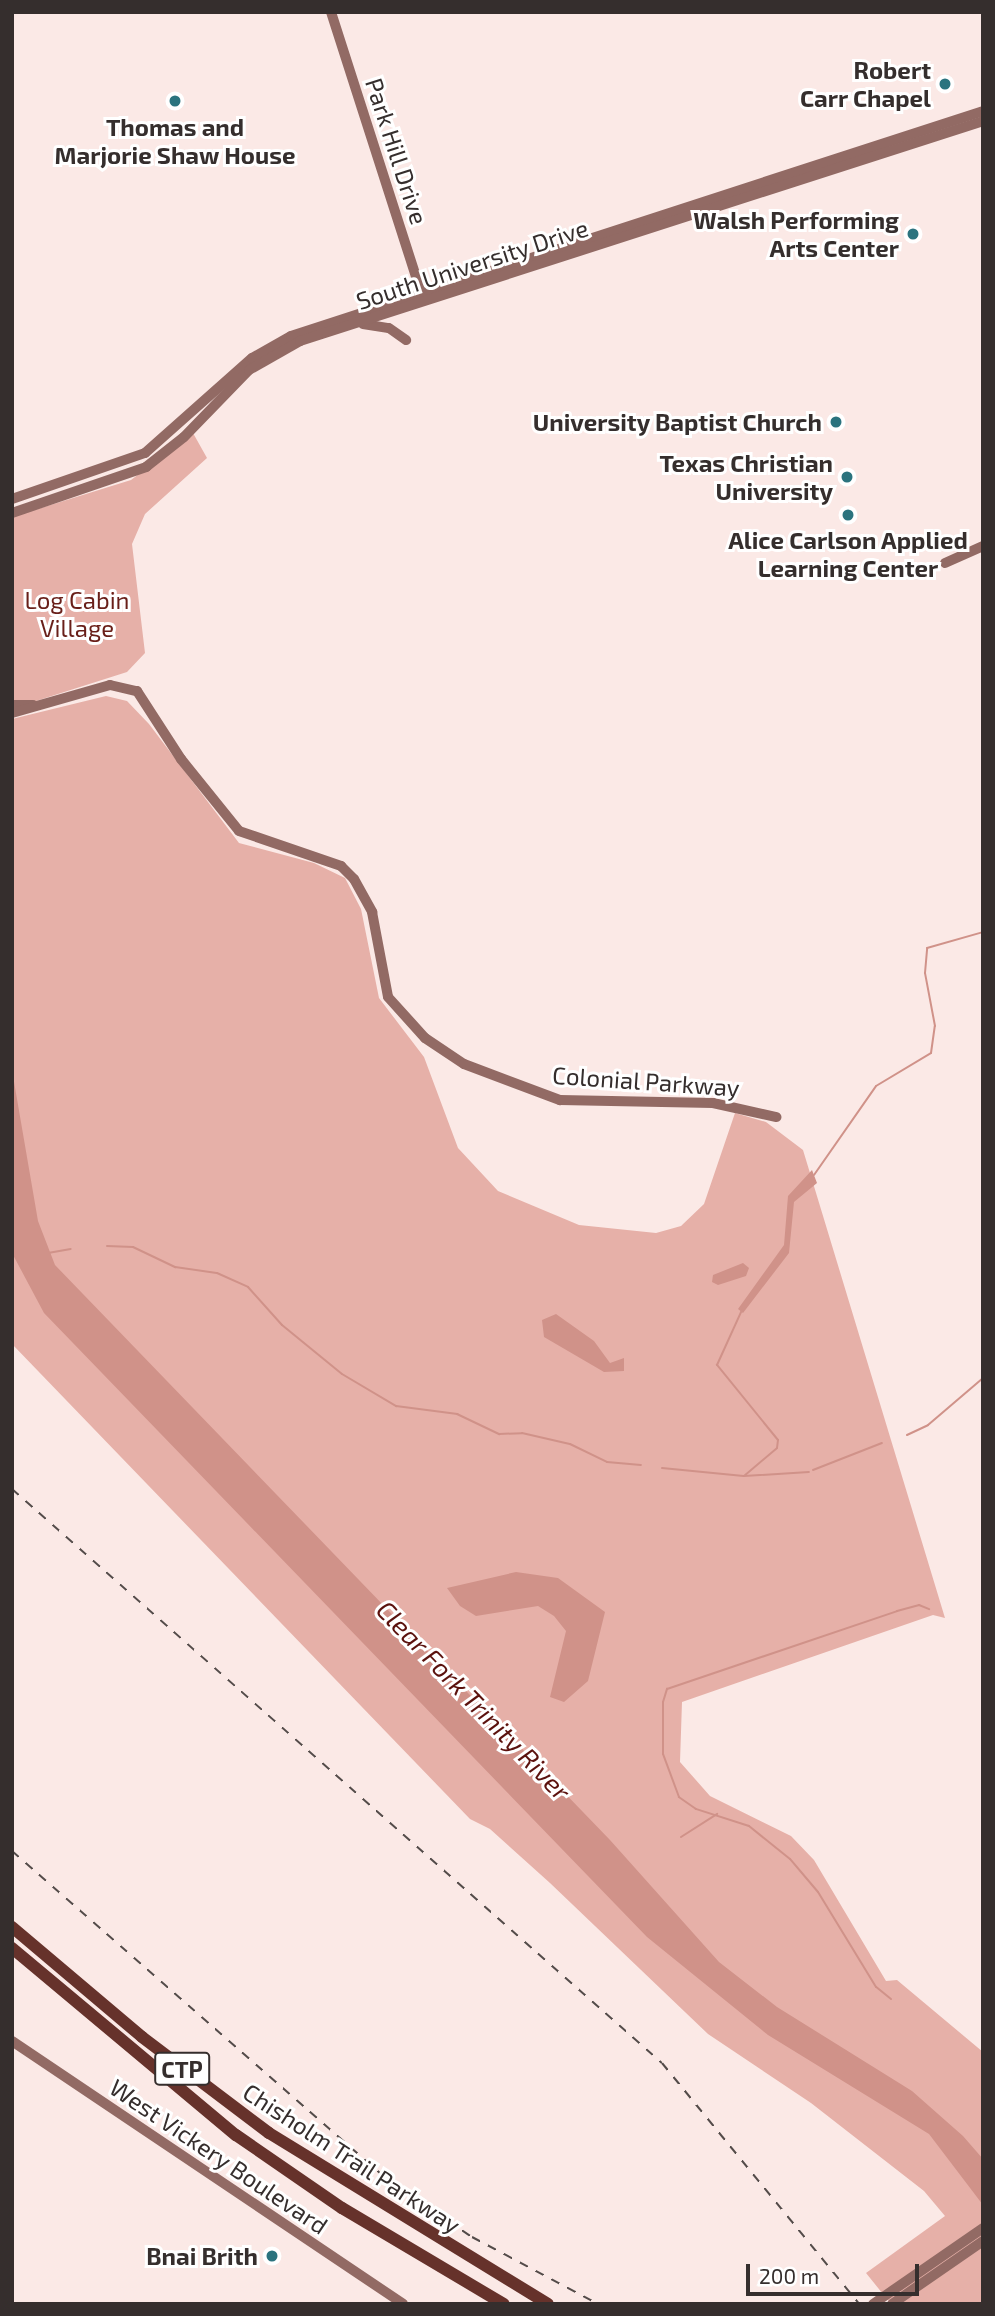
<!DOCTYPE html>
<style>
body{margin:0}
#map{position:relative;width:995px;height:2316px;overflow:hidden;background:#fbe9e6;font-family:"Exo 2",sans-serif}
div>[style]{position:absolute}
.green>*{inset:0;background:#e6b0a8}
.water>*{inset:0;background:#d09289}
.stream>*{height:2px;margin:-1px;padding:0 1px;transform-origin:1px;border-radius:1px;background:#d09289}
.secondary>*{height:10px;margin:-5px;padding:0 5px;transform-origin:5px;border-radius:5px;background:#926a64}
.highway>*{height:12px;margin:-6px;padding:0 6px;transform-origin:6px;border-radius:6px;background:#66322b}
.rail>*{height:2px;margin-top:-1px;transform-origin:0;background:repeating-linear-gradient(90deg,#534b49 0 9px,transparent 0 18px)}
.dots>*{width:19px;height:19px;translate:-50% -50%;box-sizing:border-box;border:4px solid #fff;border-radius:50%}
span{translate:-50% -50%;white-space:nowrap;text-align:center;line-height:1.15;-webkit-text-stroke:6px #fff;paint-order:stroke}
.shield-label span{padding:2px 5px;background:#fff;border:2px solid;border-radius:5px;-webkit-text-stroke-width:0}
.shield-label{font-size:23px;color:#352e2d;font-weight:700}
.poi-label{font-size:24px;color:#352e2d;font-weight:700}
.right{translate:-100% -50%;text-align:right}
.street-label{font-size:24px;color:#352e2d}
.park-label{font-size:24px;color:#691f19}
.water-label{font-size:26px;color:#5b110d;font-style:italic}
.frame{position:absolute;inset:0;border:14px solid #352e2d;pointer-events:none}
.scale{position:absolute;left:746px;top:2264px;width:173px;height:32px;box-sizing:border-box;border:4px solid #352e2d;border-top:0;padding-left:9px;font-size:21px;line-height:24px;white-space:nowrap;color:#352e2d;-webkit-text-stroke:5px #fff;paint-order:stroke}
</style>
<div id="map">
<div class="green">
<div style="clip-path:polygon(193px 433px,207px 458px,145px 514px,132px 544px,145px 653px,127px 672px,36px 701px,12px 703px,12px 517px,131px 480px)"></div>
<div style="clip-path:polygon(106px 696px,127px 701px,149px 724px,239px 843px,314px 863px,345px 878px,361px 909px,379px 998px,424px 1057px,458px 1148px,498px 1191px,579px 1225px,656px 1233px,681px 1226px,704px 1204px,735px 1113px,766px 1122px,803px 1150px,945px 1618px,933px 1615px,682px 1702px,680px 1762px,710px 1796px,791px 1836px,814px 1860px,886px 1981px,897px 1980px,983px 2052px,983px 2304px,891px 2304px,866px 2273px,945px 2216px,924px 2191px,811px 2103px,708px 2034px,550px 1883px,490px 1829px,470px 1819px,12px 1344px,12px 719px)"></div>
</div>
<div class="water">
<div style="clip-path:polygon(12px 1070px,38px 1221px,55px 1265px,610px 1840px,719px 1962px,777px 2007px,912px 2091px,963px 2136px,983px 2159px,983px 2205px,929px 2134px,768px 2035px,647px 1937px,44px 1313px,12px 1253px)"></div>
<div style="clip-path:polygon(812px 1170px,817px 1183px,794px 1202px,789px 1253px,743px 1313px,738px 1309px,784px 1245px,788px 1196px)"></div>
<div style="clip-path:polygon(743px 1263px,749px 1268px,746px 1276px,718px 1285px,712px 1282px,713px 1275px)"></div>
<div style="clip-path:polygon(556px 1314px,594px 1341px,610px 1363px,624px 1358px,624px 1371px,604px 1372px,544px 1337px,542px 1320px)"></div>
<div style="clip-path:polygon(516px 1572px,558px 1578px,605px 1612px,588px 1681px,564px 1702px,550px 1697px,566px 1631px,554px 1616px,538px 1606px,476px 1616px,460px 1606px,447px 1588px)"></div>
</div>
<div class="stream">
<div style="left:814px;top:1175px;width:108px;rotate:-55.1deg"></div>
<div style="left:876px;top:1086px;width:64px;rotate:-31deg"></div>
<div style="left:931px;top:1053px;width:27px;rotate:-82deg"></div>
<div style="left:935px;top:1026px;width:54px;rotate:-100.7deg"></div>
<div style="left:925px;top:973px;width:25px;rotate:-85deg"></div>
<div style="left:927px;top:948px;width:58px;rotate:-15.9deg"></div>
<div style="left:107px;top:1246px;width:26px;rotate:2deg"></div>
<div style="left:133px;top:1247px;width:47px;rotate:25.5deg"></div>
<div style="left:175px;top:1267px;width:42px;rotate:8.1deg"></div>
<div style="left:217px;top:1273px;width:34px;rotate:24deg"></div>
<div style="left:248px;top:1287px;width:51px;rotate:48.2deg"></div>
<div style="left:282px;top:1325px;width:77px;rotate:39.2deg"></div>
<div style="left:342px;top:1374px;width:63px;rotate:30.7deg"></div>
<div style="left:396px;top:1406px;width:62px;rotate:7.5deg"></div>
<div style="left:457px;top:1414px;width:47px;rotate:25.5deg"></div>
<div style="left:499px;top:1434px;width:23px;rotate:-2deg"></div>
<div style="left:522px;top:1433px;width:49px;rotate:12.9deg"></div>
<div style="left:570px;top:1444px;width:41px;rotate:25.9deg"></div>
<div style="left:607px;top:1462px;width:34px;rotate:5deg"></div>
<div style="left:48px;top:1253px;width:23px;rotate:-10deg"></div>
<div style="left:907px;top:1435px;width:23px;rotate:-25deg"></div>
<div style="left:928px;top:1425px;width:72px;rotate:-40.5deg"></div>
<div style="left:662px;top:1468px;width:82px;rotate:5.6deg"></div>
<div style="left:744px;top:1476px;width:43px;rotate:-40.3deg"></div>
<div style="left:777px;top:1448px;width:8px;rotate:-83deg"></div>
<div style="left:778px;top:1440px;width:97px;rotate:-129.1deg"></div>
<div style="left:717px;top:1365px;width:60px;rotate:-65.6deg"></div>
<div style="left:813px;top:1470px;width:74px;rotate:-21.4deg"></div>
<div style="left:744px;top:1476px;width:65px;rotate:-3.5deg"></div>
<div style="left:681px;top:1837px;width:43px;rotate:-32.6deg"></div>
<div style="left:891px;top:1999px;width:19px;rotate:-141deg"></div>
<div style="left:876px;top:1987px;width:111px;rotate:-121.4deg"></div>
<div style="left:818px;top:1892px;width:43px;rotate:-130.3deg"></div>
<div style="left:790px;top:1859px;width:53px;rotate:-141.2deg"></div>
<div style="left:749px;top:1826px;width:56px;rotate:-162.2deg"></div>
<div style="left:696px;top:1809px;width:21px;rotate:-145deg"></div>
<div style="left:679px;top:1797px;width:46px;rotate:-110.4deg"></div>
<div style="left:663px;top:1754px;width:52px;rotate:-90deg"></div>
<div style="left:663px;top:1702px;width:14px;rotate:-73deg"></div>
<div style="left:667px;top:1689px;width:243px;rotate:-18.7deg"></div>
<div style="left:897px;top:1611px;width:23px;rotate:-15deg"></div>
<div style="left:919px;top:1605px;width:11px;rotate:22deg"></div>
</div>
<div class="secondary">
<div style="left:331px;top:12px;width:300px;rotate:72.2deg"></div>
<div style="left:363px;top:324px;width:26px;rotate:9deg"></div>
<div style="left:389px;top:328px;width:21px;rotate:35deg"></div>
<div style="left:12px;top:499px;width:141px;rotate:-19.1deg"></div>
<div style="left:145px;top:453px;width:143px;rotate:-41.6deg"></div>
<div style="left:252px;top:358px;width:45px;rotate:-29.4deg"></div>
<div style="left:291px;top:336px;width:728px;rotate:-18.01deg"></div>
<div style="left:12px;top:513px;width:142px;rotate:-18.9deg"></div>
<div style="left:146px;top:467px;width:48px;rotate:-38.3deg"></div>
<div style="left:184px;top:437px;width:93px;rotate:-45.9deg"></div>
<div style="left:249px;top:370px;width:59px;rotate:-29.6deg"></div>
<div style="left:300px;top:341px;width:718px;rotate:-17.85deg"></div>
<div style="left:945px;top:563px;width:42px;rotate:-24.1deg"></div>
<div style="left:12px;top:705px;width:21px"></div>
<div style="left:12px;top:713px;width:102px;rotate:-15.9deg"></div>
<div style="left:110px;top:685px;width:28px;rotate:13deg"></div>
<div style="left:137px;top:691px;width:81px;rotate:57.1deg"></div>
<div style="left:181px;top:759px;width:92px;rotate:51.1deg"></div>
<div style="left:239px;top:831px;width:108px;rotate:18.9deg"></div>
<div style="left:341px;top:866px;width:18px;rotate:45deg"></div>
<div style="left:354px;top:879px;width:38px;rotate:61deg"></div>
<div style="left:372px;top:912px;width:86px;rotate:79.3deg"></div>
<div style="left:388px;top:997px;width:55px;rotate:47.9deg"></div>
<div style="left:425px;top:1038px;width:47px;rotate:33.7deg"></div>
<div style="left:464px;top:1064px;width:103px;rotate:20.6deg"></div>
<div style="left:560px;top:1100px;width:153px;rotate:1.1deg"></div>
<div style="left:713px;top:1103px;width:65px;rotate:12.5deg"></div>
<div style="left:12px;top:2041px;width:471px;rotate:33.9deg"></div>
<div style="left:873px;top:2304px;width:134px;rotate:-34.6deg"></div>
<div style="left:892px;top:2304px;width:111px;rotate:-34.7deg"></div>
</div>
<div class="highway">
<div style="left:12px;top:1927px;width:170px;rotate:40.2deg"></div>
<div style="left:142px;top:2037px;width:159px;rotate:37.1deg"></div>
<div style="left:269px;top:2133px;width:327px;rotate:31.5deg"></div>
<div style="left:12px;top:1948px;width:292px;rotate:39.9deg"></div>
<div style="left:236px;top:2135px;width:129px;rotate:34.6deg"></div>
<div style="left:342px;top:2208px;width:188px;rotate:30.7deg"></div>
</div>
<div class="rail">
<div style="left:12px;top:1489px;width:867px;rotate:41.45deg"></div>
<div style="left:662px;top:2063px;width:311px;rotate:50.7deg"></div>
<div style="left:12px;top:1851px;width:500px;rotate:41.2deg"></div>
<div style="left:388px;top:2180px;width:102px;rotate:34.2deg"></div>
<div style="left:472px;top:2237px;width:143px;rotate:28deg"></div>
</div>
<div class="dots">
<div style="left:945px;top:84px;background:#2b737e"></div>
<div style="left:175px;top:101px;background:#2b737e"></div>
<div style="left:913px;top:234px;background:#2b737e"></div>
<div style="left:836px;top:422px;background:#2b737e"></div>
<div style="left:847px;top:477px;background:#2b737e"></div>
<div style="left:848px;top:515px;background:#2b737e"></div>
<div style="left:272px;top:2256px;background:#2b737e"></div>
</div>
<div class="shield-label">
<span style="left:182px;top:2069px">CTP</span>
</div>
<div class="poi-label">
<span class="right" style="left:931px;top:84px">Robert<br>Carr Chapel</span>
<span style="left:175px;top:141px">Thomas and<br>Marjorie Shaw House</span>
<span class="right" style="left:899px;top:234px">Walsh Performing<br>Arts Center</span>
<span class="right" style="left:822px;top:422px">University Baptist Church</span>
<span class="right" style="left:833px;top:477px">Texas Christian<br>University</span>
<span style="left:848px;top:554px">Alice Carlson Applied<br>Learning Center</span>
<span class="right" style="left:258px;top:2256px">Bnai Brith</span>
</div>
<div class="street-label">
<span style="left:397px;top:151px;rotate:72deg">Park Hill Drive</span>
<span style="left:472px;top:264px;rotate:-18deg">South University Drive</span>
<span style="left:646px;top:1081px;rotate:4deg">Colonial Parkway</span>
<span style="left:219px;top:2156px;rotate:34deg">West Vickery Boulevard</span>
<span style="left:352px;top:2158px;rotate:33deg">Chisholm Trail Parkway</span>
</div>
<div class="park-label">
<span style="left:77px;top:614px">Log Cabin<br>Village</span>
</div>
<div class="water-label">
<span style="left:474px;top:1700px;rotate:46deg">Clear Fork Trinity River</span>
</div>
<div class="frame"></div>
<div class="scale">200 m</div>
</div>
